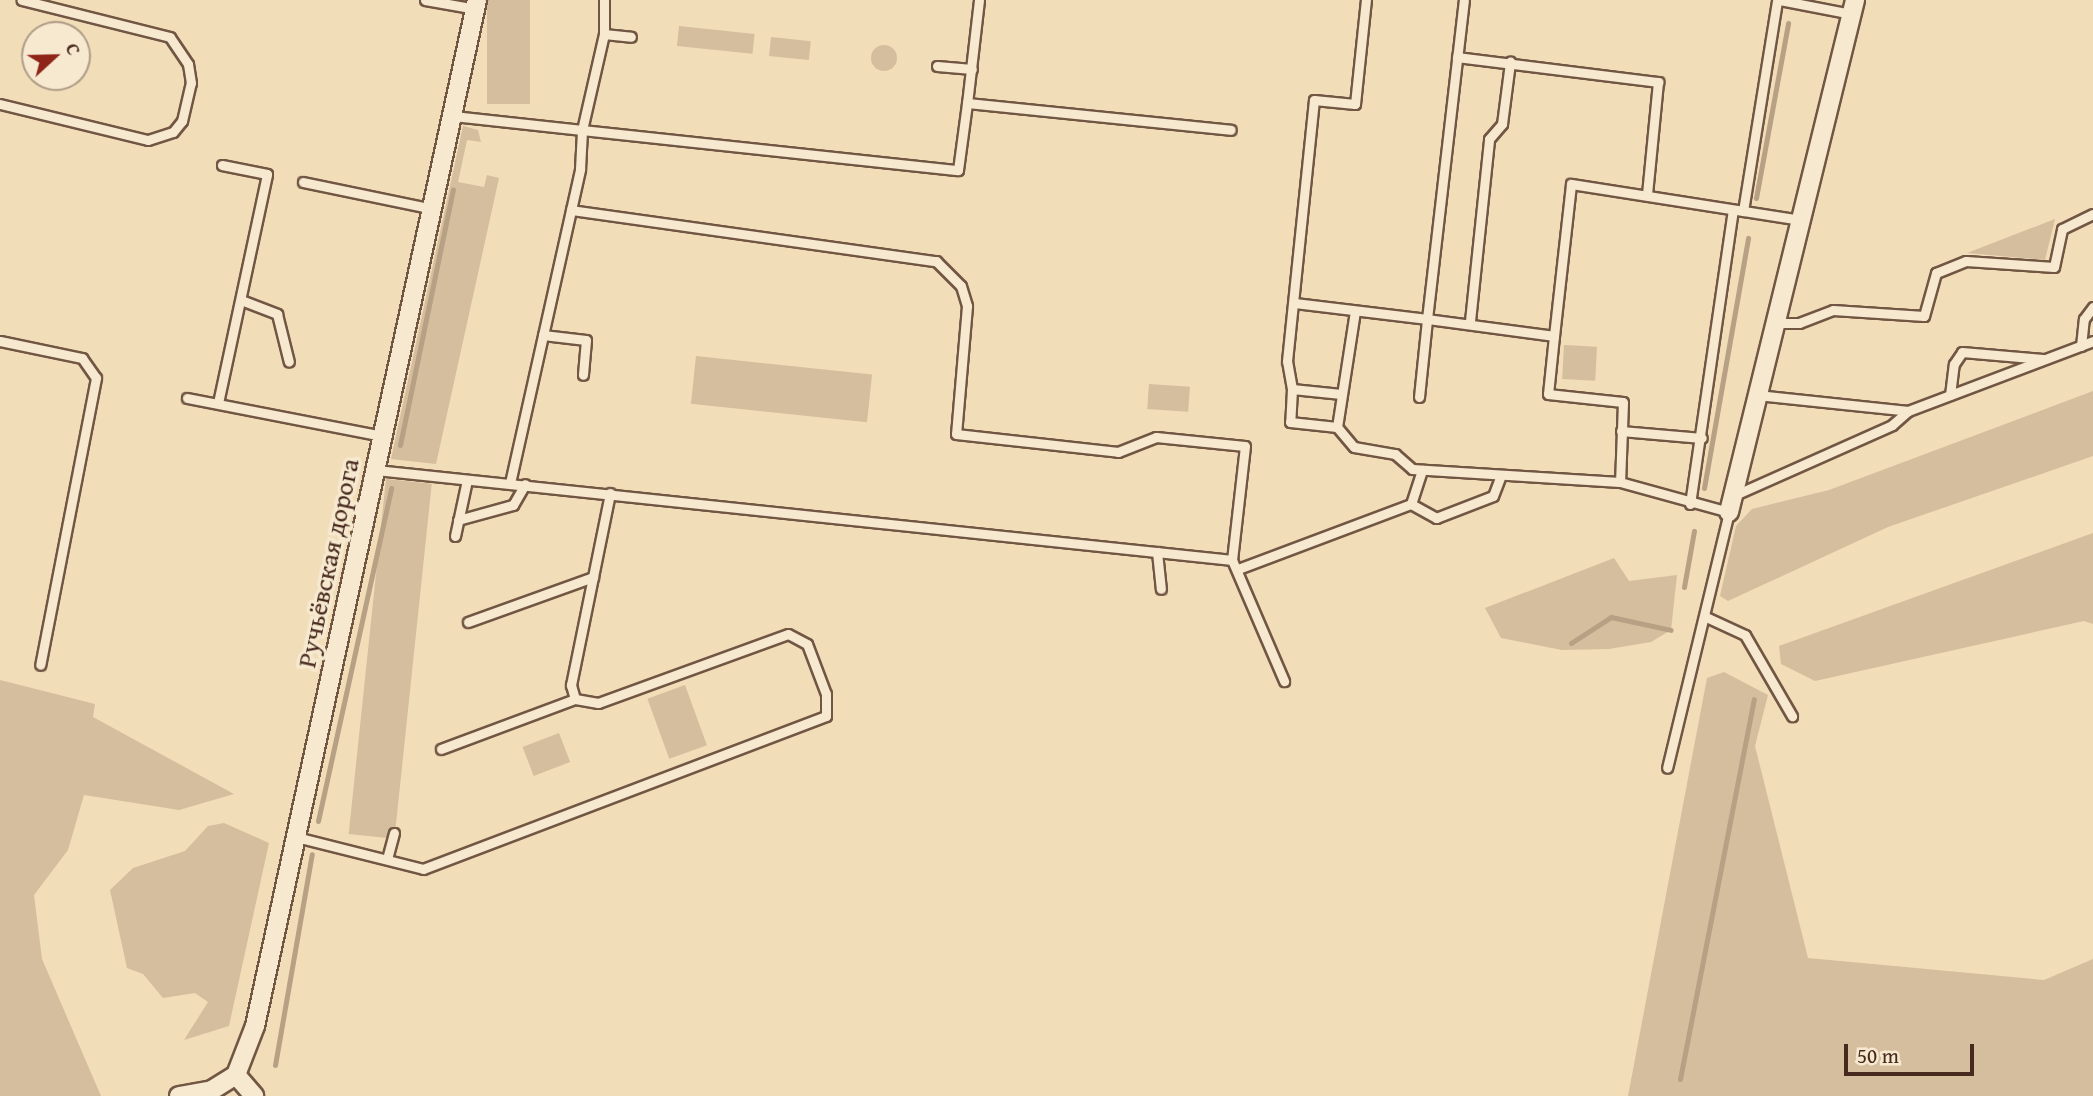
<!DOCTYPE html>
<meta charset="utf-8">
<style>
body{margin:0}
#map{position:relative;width:2093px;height:1096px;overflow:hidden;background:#f1ddb7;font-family:"Gentium Book Plus",serif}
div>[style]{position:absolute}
.green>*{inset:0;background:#d4be9d;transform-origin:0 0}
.round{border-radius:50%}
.stream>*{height:5px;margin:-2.5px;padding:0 2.5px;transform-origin:2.5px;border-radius:2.5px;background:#b7a083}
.roads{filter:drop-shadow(2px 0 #725644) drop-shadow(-2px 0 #725644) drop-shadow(0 2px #725644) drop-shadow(0 -2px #725644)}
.service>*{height:9px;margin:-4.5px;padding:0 4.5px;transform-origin:4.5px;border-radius:4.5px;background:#f6e9d0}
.minor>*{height:18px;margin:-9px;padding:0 9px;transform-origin:9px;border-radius:9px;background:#f6e9d0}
span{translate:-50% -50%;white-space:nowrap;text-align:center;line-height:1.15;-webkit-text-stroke:7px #f6e9d0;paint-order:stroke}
.street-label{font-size:26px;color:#47291d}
.north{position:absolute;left:21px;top:21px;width:70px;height:70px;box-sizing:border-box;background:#f6e9d0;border:2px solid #b09c88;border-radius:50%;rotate:68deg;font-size:19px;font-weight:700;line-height:28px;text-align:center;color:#47291d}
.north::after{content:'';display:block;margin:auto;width:24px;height:32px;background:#8f2418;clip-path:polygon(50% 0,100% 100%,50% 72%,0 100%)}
.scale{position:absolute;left:1844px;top:1044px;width:130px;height:32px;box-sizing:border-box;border:4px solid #47291d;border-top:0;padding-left:9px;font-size:21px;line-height:24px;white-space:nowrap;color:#47291d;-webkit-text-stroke:5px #f6e9d0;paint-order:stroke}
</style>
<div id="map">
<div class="green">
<div style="left:487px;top:0;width:43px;height:104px"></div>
<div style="left:679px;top:26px;width:76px;height:20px;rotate:6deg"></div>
<div style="left:771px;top:37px;width:40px;height:19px;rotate:6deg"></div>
<div class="round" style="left:871px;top:45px;width:26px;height:26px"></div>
<div style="clip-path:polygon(463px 126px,478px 130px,481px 142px,467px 140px,458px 182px,484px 187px,487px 175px,499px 178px,436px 464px,391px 459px)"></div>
<div style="clip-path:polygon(2055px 219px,2045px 260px,1967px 253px)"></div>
<div style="left:1564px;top:345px;width:33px;height:34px;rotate:3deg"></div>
<div style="left:696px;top:356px;width:177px;height:48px;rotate:6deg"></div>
<div style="left:1149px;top:384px;width:41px;height:25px;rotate:4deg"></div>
<div style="clip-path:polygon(2093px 391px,2093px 456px,1888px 527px,1728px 601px,1720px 596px,1736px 526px,1752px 509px,1829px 490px)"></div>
<div style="left:386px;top:479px;width:46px;height:357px;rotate:6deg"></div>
<div style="clip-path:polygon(2093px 533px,2093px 624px,2084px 621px,1815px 681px,1781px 664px,1779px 646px)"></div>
<div style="clip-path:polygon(1614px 558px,1629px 581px,1677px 575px,1671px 630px,1651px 642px,1609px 649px,1562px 650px,1501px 638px,1485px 608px)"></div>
<div style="clip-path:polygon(1724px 672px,1768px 695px,1755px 746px,1808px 958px,2044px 980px,2093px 959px,2093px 1096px,1628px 1096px,1707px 678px)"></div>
<div style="clip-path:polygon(0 680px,95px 704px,93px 717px,234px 794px,179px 810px,84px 795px,68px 850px,34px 895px,42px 959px,101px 1096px,0 1096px)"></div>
<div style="left:685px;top:685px;width:64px;height:40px;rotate:70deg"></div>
<div style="left:559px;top:733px;width:31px;height:39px;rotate:69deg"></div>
<div style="clip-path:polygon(224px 823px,269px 843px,229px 1026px,184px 1040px,208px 1002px,195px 993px,163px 998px,143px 974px,127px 968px,110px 890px,133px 868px,185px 851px,208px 826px)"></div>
</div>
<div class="stream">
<div style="left:1756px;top:198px;width:178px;rotate:-79.6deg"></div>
<div style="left:400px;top:445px;width:261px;rotate:-78.3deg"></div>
<div style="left:1704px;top:488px;width:254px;rotate:-80deg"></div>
<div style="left:1684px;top:587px;width:57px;rotate:-79.9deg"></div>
<div style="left:1571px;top:643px;width:48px;rotate:-33deg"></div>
<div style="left:1611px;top:617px;width:61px;rotate:12.2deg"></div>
<div style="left:318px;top:821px;width:341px;rotate:-77.6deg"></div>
<div style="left:275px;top:1065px;width:214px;rotate:-80.1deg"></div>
<div style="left:1680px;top:1079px;width:387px;rotate:-79deg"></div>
</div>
<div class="roads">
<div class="service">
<div style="left:425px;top:0;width:52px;rotate:10deg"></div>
<div style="left:979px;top:0;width:104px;rotate:96.6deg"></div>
<div style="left:967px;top:103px;width:265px;rotate:5.8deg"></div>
<div style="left:1779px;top:0;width:74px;rotate:10.9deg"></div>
<div style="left:604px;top:34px;width:27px;rotate:6deg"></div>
<div style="left:1457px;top:57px;width:203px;rotate:7.1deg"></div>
<div style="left:1658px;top:82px;width:114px;rotate:95.6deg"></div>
<div style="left:937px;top:66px;width:35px;rotate:5deg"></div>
<div style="left:0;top:104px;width:152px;rotate:13.7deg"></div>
<div style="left:148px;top:140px;width:26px;rotate:-18deg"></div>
<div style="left:173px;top:132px;width:14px;rotate:-51deg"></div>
<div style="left:182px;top:121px;width:39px;rotate:-77deg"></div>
<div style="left:191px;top:83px;width:19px;rotate:-99deg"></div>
<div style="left:188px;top:64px;width:32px;rotate:-124deg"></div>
<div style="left:170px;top:37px;width:153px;rotate:-166deg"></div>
<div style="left:453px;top:116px;width:130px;rotate:6.2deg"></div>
<div style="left:582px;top:130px;width:98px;rotate:-77.1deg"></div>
<div style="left:604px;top:34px;width:34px;rotate:-90deg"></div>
<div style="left:303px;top:182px;width:133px;rotate:11.7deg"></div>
<div style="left:571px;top:210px;width:369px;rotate:8deg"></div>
<div style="left:936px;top:261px;width:35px;rotate:45deg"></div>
<div style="left:961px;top:286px;width:21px;rotate:73deg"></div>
<div style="left:967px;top:306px;width:128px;rotate:94.9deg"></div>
<div style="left:956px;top:434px;width:163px;rotate:6.3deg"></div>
<div style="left:1118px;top:452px;width:41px;rotate:-21.5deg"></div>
<div style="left:1156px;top:437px;width:89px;rotate:5.8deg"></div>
<div style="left:1245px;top:446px;width:115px;rotate:96.5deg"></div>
<div style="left:1232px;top:560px;width:132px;rotate:66.7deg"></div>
<div style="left:1743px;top:211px;width:214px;rotate:-80.8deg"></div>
<div style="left:241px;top:300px;width:39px;rotate:21deg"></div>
<div style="left:277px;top:314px;width:49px;rotate:76deg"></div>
<div style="left:1295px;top:303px;width:133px;rotate:6.9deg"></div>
<div style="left:1427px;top:319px;width:321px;rotate:-83.4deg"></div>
<div style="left:1355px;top:311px;width:117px;rotate:98.8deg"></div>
<div style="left:1337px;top:427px;width:26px;rotate:50deg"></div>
<div style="left:1354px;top:447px;width:42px;rotate:9.7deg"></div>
<div style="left:1395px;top:454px;width:23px;rotate:41deg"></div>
<div style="left:1412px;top:469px;width:208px;rotate:3.6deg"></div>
<div style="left:1620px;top:482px;width:113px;rotate:15.4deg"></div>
<div style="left:1729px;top:512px;width:263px;rotate:103.6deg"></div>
<div style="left:1470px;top:321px;width:183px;rotate:-84deg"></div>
<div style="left:1489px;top:139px;width:20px;rotate:-49deg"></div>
<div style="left:1502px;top:124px;width:63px;rotate:-82.6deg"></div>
<div style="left:1775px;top:323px;width:24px"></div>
<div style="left:1799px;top:323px;width:36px;rotate:-21deg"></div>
<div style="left:1833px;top:310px;width:91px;rotate:3.8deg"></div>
<div style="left:1924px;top:316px;width:45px;rotate:-74.4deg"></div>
<div style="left:1936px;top:273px;width:32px;rotate:-22deg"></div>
<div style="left:1966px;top:261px;width:88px;rotate:3.9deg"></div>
<div style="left:2054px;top:267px;width:39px;rotate:-78deg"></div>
<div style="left:2062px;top:229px;width:34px;rotate:-26deg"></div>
<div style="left:543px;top:335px;width:43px;rotate:6.6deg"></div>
<div style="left:586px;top:340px;width:35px;rotate:95deg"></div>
<div style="left:1554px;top:336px;width:58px;rotate:95.9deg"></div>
<div style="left:1548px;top:394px;width:75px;rotate:6.1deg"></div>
<div style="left:1623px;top:402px;width:80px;rotate:92.1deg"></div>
<div style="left:0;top:341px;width:84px;rotate:11.7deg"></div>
<div style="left:82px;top:358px;width:24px;rotate:55deg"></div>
<div style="left:96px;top:378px;width:292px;rotate:101deg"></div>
<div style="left:2081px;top:346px;width:27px;rotate:-84deg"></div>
<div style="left:2084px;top:319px;width:15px;rotate:-53deg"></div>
<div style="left:1292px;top:389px;width:33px;rotate:93deg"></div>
<div style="left:1290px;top:422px;width:47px;rotate:6.1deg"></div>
<div style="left:1341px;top:394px;width:49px;rotate:-174.2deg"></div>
<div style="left:1292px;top:389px;width:28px;rotate:-100deg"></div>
<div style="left:1287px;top:361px;width:262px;rotate:-84.1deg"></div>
<div style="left:1314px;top:100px;width:41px;rotate:5.6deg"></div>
<div style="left:1355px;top:104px;width:105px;rotate:-84deg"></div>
<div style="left:1757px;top:395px;width:152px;rotate:6deg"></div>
<div style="left:1908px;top:411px;width:198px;rotate:-20.7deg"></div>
<div style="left:1950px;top:395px;width:31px;rotate:-83deg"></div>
<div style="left:1954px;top:364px;width:14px;rotate:-56deg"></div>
<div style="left:1962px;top:352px;width:81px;rotate:4.9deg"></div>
<div style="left:1419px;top:397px;width:78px;rotate:-84.1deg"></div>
<div style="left:1427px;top:319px;width:128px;rotate:7.6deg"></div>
<div style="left:1554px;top:336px;width:153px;rotate:-83.6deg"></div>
<div style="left:1571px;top:184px;width:233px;rotate:8.9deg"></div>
<div style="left:187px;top:398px;width:200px;rotate:11deg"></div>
<div style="left:218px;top:403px;width:234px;rotate:-77.9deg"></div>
<div style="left:267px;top:174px;width:46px;rotate:-168.7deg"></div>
<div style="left:1621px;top:431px;width:81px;rotate:4.9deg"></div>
<div style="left:376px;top:470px;width:861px;rotate:6deg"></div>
<div style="left:510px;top:483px;width:322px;rotate:-77.4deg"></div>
<div style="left:580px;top:169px;width:39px;rotate:-87deg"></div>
<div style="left:582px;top:130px;width:378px;rotate:6.1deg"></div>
<div style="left:958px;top:170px;width:68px;rotate:-82.3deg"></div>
<div style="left:1735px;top:495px;width:172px;rotate:-24deg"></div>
<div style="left:1892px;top:425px;width:21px;rotate:-41deg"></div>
<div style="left:1411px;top:504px;width:29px;rotate:29deg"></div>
<div style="left:1436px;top:518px;width:61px;rotate:-21.1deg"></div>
<div style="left:1493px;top:496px;width:22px;rotate:-69deg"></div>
<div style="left:1690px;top:504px;width:297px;rotate:-81.7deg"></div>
<div style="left:458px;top:520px;width:57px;rotate:-15.3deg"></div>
<div style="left:513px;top:505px;width:24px;rotate:-60deg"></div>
<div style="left:455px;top:536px;width:57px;rotate:-77.9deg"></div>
<div style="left:1157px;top:552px;width:37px;rotate:84deg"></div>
<div style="left:1238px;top:569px;width:185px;rotate:-20.6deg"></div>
<div style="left:1411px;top:504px;width:36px;rotate:-72deg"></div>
<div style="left:1706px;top:617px;width:43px;rotate:24.8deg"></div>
<div style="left:1745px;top:635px;width:94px;rotate:59.9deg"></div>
<div style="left:468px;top:622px;width:133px;rotate:-19.8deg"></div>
<div style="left:441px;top:749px;width:143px;rotate:-20.5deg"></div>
<div style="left:296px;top:837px;width:131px;rotate:14.1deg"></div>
<div style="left:423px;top:869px;width:431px;rotate:-20.8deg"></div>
<div style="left:826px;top:716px;width:22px;rotate:-90deg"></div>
<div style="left:826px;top:694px;width:53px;rotate:-110.8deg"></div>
<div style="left:807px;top:644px;width:21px;rotate:-152deg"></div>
<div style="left:788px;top:634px;width:202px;rotate:160deg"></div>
<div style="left:598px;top:703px;width:23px;rotate:-170deg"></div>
<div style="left:575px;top:699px;width:15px;rotate:-106deg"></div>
<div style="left:571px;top:685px;width:196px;rotate:-78.5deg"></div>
<div style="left:387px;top:859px;width:27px;rotate:-75deg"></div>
</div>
<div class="minor">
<div style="left:1729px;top:512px;width:527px;rotate:-76.17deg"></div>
<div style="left:236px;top:1075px;width:28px;rotate:49deg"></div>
<div style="left:179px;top:1096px;width:34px;rotate:-10deg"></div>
<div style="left:212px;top:1090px;width:28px;rotate:-32deg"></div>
<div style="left:236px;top:1075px;width:53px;rotate:-68.8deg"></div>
<div style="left:255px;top:1026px;width:1050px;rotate:-77.79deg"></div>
</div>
</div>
<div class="street-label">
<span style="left:328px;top:563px;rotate:-78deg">Ручьёвская дорога</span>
</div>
<div class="north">С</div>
<div class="scale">50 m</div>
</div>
